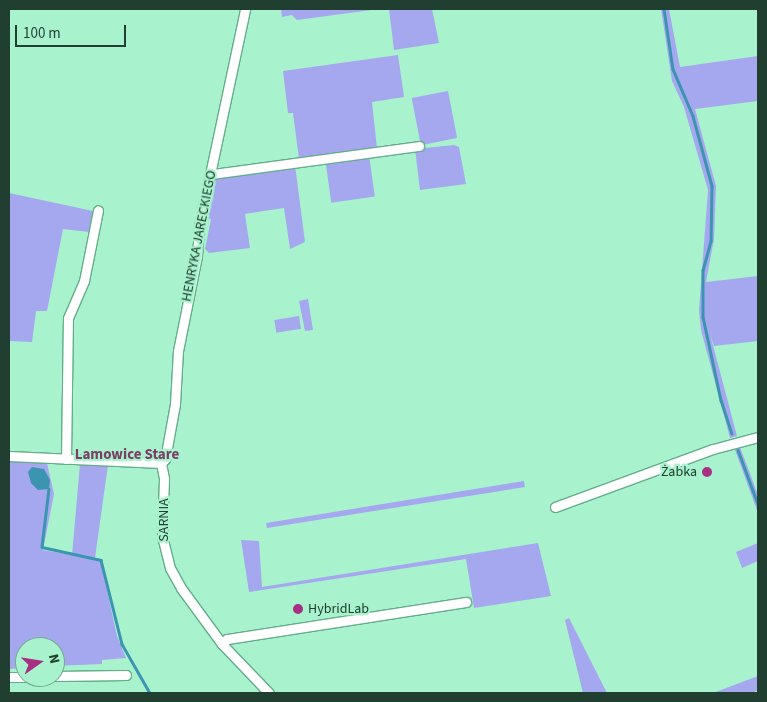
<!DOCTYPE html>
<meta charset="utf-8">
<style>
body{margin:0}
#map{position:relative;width:767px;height:702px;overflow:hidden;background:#a8f3cd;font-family:"Source Sans 3",sans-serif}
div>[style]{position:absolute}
.green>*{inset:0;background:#a5a8ee;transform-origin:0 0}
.water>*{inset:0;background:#3b95b1}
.stream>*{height:2.5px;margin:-1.25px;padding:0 1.25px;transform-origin:1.25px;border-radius:1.25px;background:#3b95b1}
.roads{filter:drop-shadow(1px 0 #64ad8a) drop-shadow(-1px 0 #64ad8a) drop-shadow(0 1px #64ad8a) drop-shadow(0 -1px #64ad8a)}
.minor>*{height:9px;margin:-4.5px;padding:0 4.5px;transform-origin:4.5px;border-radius:4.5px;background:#fff}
.dots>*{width:14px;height:14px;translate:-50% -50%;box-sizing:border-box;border:2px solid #a8f3cd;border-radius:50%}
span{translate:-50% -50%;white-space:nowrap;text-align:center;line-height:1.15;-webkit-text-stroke:4.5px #a8f3cd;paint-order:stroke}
.street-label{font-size:14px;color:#203f30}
.poi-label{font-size:14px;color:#203f30}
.right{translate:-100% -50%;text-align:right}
.left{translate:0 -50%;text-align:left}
.neighbourhood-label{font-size:15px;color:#7c3e66;font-weight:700}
.frame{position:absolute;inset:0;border:10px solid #203f30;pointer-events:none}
.north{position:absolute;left:15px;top:637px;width:50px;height:50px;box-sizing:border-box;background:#a8f3cd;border:1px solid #72ab8e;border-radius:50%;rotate:77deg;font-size:14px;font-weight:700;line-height:20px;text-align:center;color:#203f30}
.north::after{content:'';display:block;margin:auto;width:18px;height:22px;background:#a82f84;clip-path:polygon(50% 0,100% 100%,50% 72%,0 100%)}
.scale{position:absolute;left:15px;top:25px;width:111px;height:22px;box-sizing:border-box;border:2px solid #203f30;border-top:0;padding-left:6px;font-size:15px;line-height:18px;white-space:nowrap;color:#203f30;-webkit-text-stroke:4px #a8f3cd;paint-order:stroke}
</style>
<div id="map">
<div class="green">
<div style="clip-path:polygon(281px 9px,379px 9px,297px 20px,292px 15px,282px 17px)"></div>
<div style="clip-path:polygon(389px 9px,432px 9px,439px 43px,394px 50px)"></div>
<div style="clip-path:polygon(661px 9px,669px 9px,680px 67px,758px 56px,758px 101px,695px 109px,716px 186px,714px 239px,706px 282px,758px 276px,758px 341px,714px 346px,710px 334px,737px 436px,730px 438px,701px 330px,699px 310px,708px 190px,684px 107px,672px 81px)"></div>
<div style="clip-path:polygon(398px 55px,404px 97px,372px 102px,377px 148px,299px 159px,293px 113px,288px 113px,283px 71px)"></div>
<div style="left:448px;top:91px;width:48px;height:37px;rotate:79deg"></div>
<div style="clip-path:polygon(454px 145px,459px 147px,466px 184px,420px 190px,415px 149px)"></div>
<div style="left:369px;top:155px;width:42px;height:44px;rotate:82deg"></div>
<div style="clip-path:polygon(295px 165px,305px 242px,290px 249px,284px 208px,245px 214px,250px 248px,209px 253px,205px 249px,211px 219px,206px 219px,212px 182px,217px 176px)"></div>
<div style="clip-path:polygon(9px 193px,93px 211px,89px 232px,63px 229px,47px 311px,36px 311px,32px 342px,9px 341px)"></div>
<div style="clip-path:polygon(308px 299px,313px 330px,305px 331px,299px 301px)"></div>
<div style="left:299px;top:316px;width:13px;height:25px;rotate:81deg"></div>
<div style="clip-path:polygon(740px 447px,758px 495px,758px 513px,735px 450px)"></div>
<div style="clip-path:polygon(9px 460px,47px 463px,54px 494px,43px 550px,72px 555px,80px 464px,108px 465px,95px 558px,101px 563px,117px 636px,126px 658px,102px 660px,102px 664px,55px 666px,55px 647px,25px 647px,25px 668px,9px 669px)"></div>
<div style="clip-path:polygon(524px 481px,525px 487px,267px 528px,266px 523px)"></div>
<div style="clip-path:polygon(241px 540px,259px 541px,262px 587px,538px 543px,551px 596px,474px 608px,466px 559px,249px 592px)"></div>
<div style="clip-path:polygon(758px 543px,758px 561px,742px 568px,736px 552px)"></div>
<div style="clip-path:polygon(569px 618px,607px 693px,583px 693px,565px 620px)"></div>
<div style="clip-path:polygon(758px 676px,758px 690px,752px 693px,713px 693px)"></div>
</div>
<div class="water">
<div style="clip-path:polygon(32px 467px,44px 469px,50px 480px,49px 489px,38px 490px,31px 483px,28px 472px)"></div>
</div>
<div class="stream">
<div style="left:664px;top:9px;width:61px;rotate:81.5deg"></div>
<div style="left:673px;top:69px;width:51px;rotate:66.9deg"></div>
<div style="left:693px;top:116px;width:73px;rotate:74.8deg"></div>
<div style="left:712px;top:186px;width:55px;rotate:91deg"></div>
<div style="left:711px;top:241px;width:30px;rotate:105deg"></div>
<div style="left:703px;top:270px;width:47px;rotate:90deg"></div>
<div style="left:703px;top:317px;width:85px;rotate:77.8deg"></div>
<div style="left:721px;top:400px;width:35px;rotate:72deg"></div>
<div style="left:738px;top:450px;width:58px;rotate:69.7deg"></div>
<div style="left:49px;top:489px;width:58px;rotate:96.9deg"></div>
<div style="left:42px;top:547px;width:60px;rotate:12.4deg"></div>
<div style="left:101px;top:560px;width:87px;rotate:76deg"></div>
<div style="left:122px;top:644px;width:56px;rotate:60.3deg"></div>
</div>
<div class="roads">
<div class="minor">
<div style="left:212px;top:174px;width:209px;rotate:-7.7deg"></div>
<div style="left:9px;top:456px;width:152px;rotate:2.6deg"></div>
<div style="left:66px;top:459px;width:141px;rotate:-89.2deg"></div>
<div style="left:68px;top:318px;width:40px;rotate:-66.6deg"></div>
<div style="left:84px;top:281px;width:72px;rotate:-78.8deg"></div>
<div style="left:161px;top:463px;width:6px;rotate:-45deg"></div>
<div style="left:165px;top:459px;width:56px;rotate:-79.7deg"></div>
<div style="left:175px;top:404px;width:53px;rotate:-86.8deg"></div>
<div style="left:178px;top:351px;width:97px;rotate:-78.7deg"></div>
<div style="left:197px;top:256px;width:30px;rotate:-86deg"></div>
<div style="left:199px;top:226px;width:222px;rotate:-78deg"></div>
<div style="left:161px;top:463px;width:16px;rotate:79deg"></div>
<div style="left:164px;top:479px;width:57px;rotate:92deg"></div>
<div style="left:162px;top:536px;width:33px;rotate:76deg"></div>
<div style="left:170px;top:568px;width:23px;rotate:61deg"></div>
<div style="left:181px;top:588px;width:69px;rotate:53.8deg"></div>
<div style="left:222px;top:644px;width:68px;rotate:46.2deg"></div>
<div style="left:555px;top:507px;width:168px;rotate:-20.2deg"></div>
<div style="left:713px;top:449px;width:47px;rotate:-14.9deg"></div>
<div style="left:222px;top:644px;width:7px;rotate:-45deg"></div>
<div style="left:227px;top:639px;width:242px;rotate:-8.8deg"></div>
<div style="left:55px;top:676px;width:71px;rotate:-0.8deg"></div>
<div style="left:9px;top:677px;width:16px"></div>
</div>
</div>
<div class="dots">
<div style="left:707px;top:472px;background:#a82f84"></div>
<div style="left:298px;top:609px;background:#a82f84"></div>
</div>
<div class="street-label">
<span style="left:199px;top:236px;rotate:-79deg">HENRYKA JARECKIEGO</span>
<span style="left:164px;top:520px;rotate:-90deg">SARNIA</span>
</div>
<div class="poi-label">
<span class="right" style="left:697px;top:472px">Żabka</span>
<span class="left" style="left:308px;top:609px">HybridLab</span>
</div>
<div class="neighbourhood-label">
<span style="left:127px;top:455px">Lamowice Stare</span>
</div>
<div class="frame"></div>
<div class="north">N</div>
<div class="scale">100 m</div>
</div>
